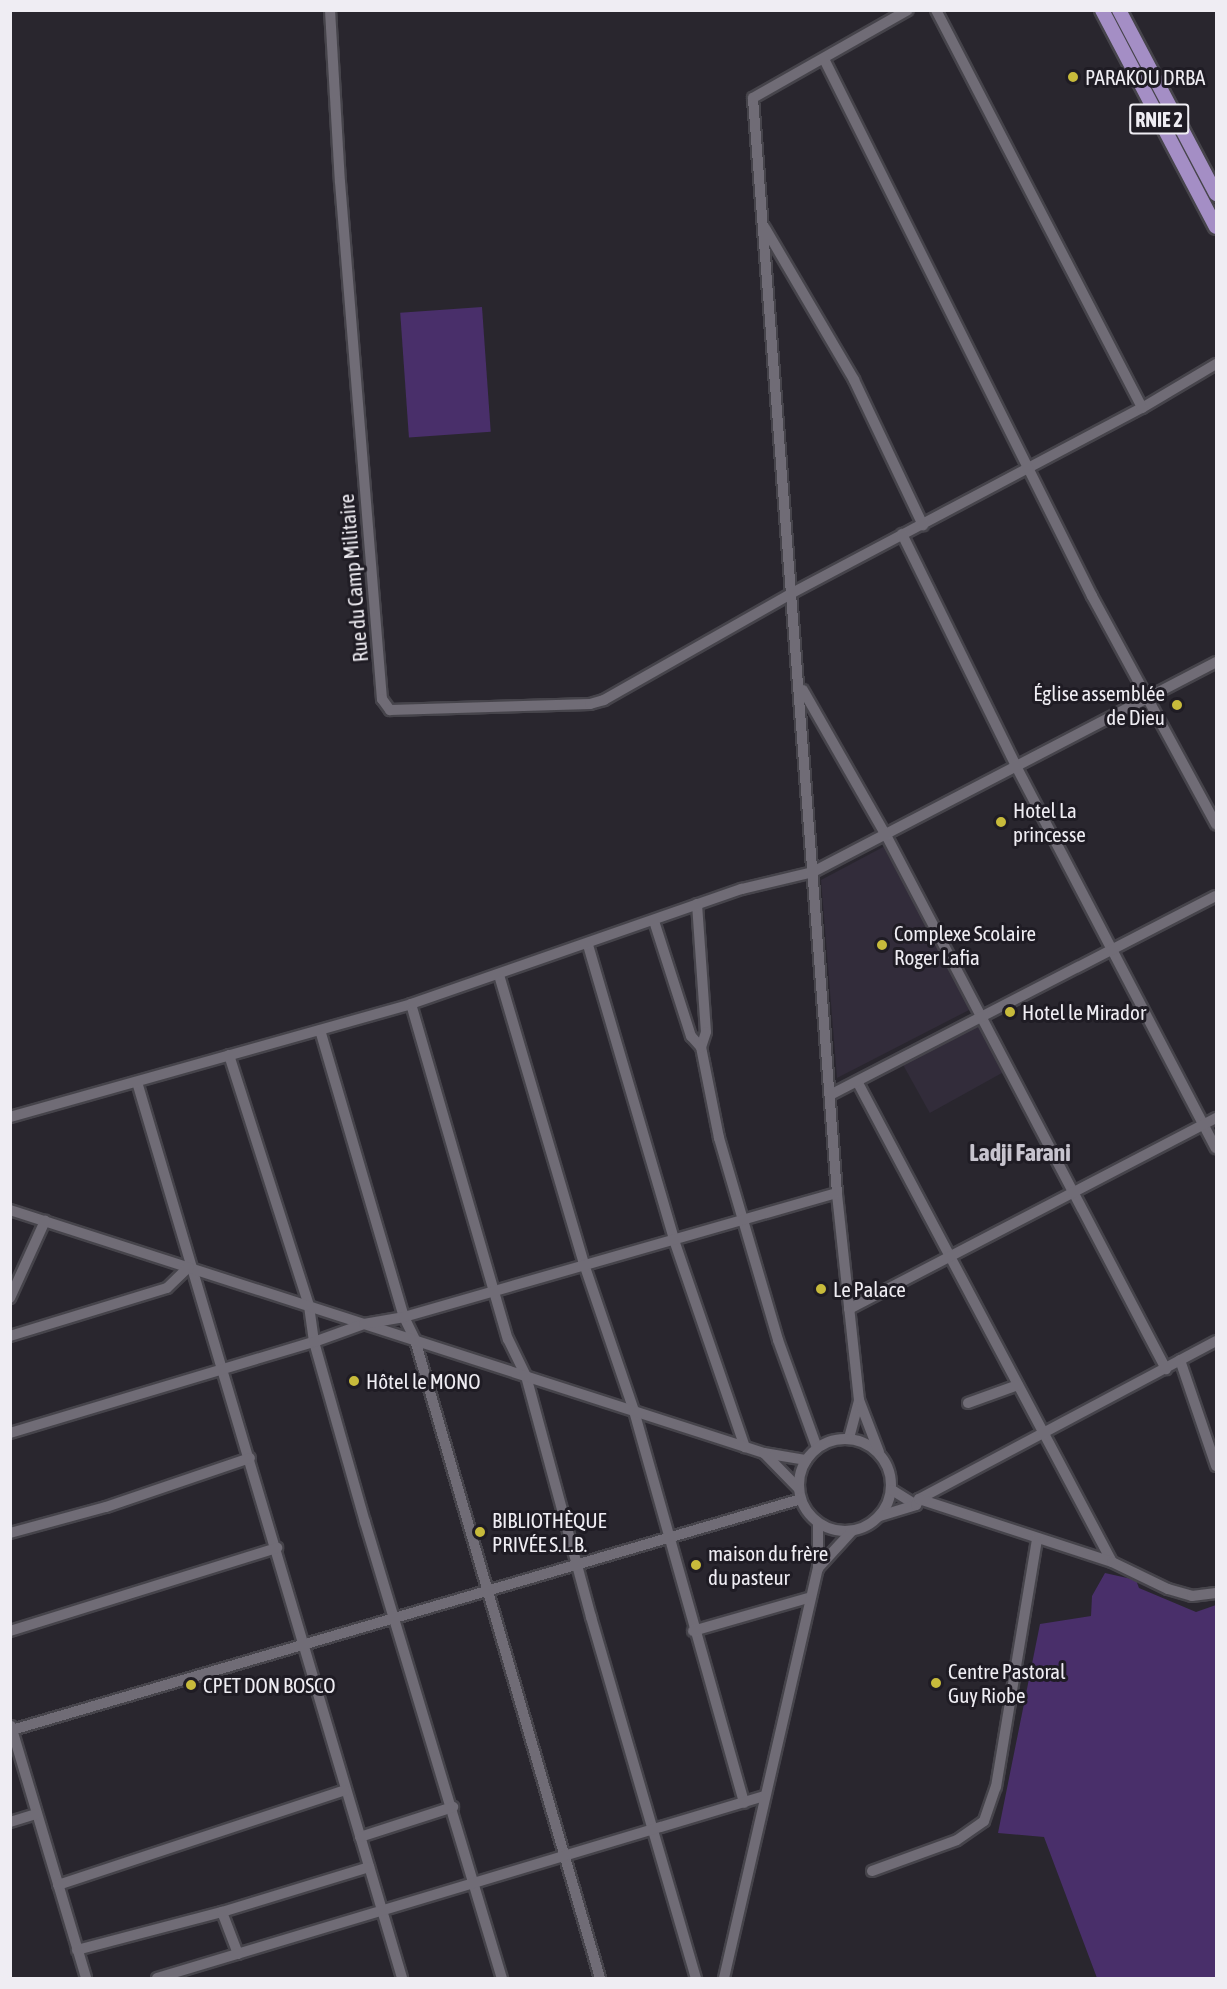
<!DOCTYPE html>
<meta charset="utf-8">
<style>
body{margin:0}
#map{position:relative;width:1227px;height:1989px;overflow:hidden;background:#29262e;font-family:"Asap Condensed",sans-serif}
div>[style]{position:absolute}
.built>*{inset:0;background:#322c3a;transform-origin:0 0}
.green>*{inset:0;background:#492f6a;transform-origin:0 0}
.roads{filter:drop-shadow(2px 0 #46444b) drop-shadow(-2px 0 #46444b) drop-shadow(0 2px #46444b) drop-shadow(0 -2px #46444b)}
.minor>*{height:10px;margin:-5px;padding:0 5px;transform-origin:5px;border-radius:5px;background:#706c76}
.minor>.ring{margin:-5px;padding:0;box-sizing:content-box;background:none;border:10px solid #706c76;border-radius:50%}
.major>*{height:14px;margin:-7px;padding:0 7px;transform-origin:7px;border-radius:7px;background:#a48ec5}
.dots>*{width:16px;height:16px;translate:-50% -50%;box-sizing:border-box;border:3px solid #1f1c24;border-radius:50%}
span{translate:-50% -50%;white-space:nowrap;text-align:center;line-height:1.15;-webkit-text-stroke:6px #1f1c24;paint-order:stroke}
.shield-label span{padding:2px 4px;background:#1f1c24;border:2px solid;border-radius:4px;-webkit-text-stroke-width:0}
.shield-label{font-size:20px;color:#efedf3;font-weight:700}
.poi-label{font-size:21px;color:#efedf3}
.left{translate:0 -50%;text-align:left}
.right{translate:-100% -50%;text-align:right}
.street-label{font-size:21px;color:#efedf3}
.quarter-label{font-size:24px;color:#c7c4ce;font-weight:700}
.frame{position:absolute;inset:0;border:12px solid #efedf3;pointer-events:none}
</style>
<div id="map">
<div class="built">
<div style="clip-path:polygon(885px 846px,971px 1009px,837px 1078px,821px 880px)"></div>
<div style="left:976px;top:1021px;width:58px;height:85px;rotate:61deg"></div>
</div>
<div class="green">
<div style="left:482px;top:307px;width:125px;height:82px;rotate:86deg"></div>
<div style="clip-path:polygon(1105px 1573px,1136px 1580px,1139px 1588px,1196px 1612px,1216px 1605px,1216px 1978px,1097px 1978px,1044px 1837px,998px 1833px,1040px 1624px,1091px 1616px,1092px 1596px)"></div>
</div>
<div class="roads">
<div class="minor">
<div style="left:330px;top:10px;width:172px;rotate:86.7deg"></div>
<div style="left:340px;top:182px;width:519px;rotate:85.36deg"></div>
<div style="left:382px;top:699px;width:14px;rotate:54deg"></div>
<div style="left:390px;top:710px;width:200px;rotate:-1.7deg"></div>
<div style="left:590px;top:704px;width:15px;rotate:-16deg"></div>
<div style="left:604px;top:700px;width:216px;rotate:-29.6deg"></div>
<div style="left:792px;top:593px;width:396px;rotate:-27.9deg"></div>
<div style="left:1142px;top:408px;width:86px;rotate:-30.7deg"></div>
<div style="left:936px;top:10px;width:448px;rotate:62.6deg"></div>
<div style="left:825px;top:61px;width:598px;rotate:63.48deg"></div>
<div style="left:1092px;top:596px;width:260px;rotate:61.5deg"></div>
<div style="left:765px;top:228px;width:176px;rotate:59.6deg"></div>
<div style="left:854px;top:380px;width:161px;rotate:64.6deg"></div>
<div style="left:902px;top:534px;width:261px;rotate:63.8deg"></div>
<div style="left:1017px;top:768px;width:429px;rotate:62.4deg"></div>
<div style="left:803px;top:690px;width:169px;rotate:60.3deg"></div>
<div style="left:887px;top:837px;width:601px;rotate:62.33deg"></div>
<div style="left:697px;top:904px;width:128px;rotate:86deg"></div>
<div style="left:706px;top:1032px;width:16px;rotate:108deg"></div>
<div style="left:701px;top:1047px;width:93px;rotate:78.8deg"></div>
<div style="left:719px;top:1138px;width:210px;rotate:73.7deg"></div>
<div style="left:778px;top:1340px;width:115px;rotate:70.1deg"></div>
<div style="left:654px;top:921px;width:121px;rotate:72.2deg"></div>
<div style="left:691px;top:1036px;width:15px;rotate:48deg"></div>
<div style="left:588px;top:945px;width:307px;rotate:73.7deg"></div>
<div style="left:674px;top:1240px;width:219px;rotate:71.1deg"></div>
<div style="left:499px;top:975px;width:301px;rotate:73.6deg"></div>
<div style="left:584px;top:1264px;width:155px;rotate:71.2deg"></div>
<div style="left:634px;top:1411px;width:407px;rotate:74.3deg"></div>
<div style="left:411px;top:1004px;width:349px;rotate:73.9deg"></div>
<div style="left:508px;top:1339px;width:41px;rotate:64.1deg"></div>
<div style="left:526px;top:1376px;width:250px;rotate:74.9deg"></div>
<div style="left:591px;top:1617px;width:376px;rotate:73.8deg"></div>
<div style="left:320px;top:1030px;width:299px;rotate:73.7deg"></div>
<div style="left:404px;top:1317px;width:25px;rotate:64deg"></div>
<div style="left:415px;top:1340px;width:664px;rotate:73.83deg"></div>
<div style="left:229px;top:1055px;width:263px;rotate:72.3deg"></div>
<div style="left:309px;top:1306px;width:36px;rotate:82deg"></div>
<div style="left:314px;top:1342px;width:187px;rotate:74.2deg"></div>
<div style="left:365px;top:1522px;width:476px;rotate:73.3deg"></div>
<div style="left:137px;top:1082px;width:934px;rotate:73.52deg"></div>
<div style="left:858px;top:1083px;width:542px;rotate:62.06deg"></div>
<div style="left:830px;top:1095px;width:434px;rotate:-27.3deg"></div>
<div style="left:10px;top:1117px;width:417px;rotate:-15.7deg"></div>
<div style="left:411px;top:1004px;width:350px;rotate:-19.2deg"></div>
<div style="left:742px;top:889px;width:73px;rotate:-13.5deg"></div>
<div style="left:813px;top:872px;width:454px;rotate:-27.5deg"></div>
<div style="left:10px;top:1210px;width:792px;rotate:17.86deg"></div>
<div style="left:764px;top:1453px;width:43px;rotate:9.5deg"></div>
<div style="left:10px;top:1298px;width:85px;rotate:-65.6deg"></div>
<div style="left:849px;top:1309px;width:414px;rotate:-27.5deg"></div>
<div style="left:10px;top:1336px;width:164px;rotate:-17deg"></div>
<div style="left:167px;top:1288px;width:30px;rotate:-44deg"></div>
<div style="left:1180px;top:1360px;width:112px;rotate:71.2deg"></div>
<div style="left:968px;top:1403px;width:53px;rotate:-19.8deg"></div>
<div style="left:10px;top:1433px;width:317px;rotate:-16.7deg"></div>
<div style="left:314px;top:1342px;width:53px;rotate:-19.8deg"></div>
<div style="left:364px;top:1324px;width:41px;rotate:-9.9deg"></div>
<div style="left:404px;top:1317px;width:450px;rotate:-16deg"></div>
<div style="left:849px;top:1438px;width:39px;rotate:-75deg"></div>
<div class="ring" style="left:799px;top:1439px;width:82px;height:82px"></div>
<div style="left:879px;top:1452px;width:56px;rotate:-111deg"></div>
<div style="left:859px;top:1400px;width:208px;rotate:-96.1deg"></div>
<div style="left:837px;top:1193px;width:1098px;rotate:-94.39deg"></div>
<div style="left:753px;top:98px;width:178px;rotate:-29.6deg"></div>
<div style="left:764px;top:1453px;width:50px;rotate:45.8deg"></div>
<div style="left:892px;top:1490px;width:28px;rotate:32deg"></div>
<div style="left:919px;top:1499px;width:336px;rotate:-28deg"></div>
<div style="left:880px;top:1516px;width:38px;rotate:-17deg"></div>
<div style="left:916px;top:1505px;width:7px;rotate:-63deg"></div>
<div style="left:919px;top:1499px;width:203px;rotate:18.1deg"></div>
<div style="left:1112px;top:1562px;width:62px;rotate:25.7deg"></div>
<div style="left:1168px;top:1589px;width:25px;rotate:16deg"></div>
<div style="left:1192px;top:1596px;width:24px;rotate:-7deg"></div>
<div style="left:10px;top:1533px;width:99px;rotate:-15.2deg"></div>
<div style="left:106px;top:1507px;width:152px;rotate:-18.8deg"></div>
<div style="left:818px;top:1568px;width:50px;rotate:-47.4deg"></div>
<div style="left:10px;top:1631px;width:280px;rotate:-17.3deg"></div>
<div style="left:693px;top:1631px;width:120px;rotate:-16deg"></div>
<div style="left:11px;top:1726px;width:263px;rotate:73.4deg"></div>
<div style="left:12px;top:1730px;width:822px;rotate:-16.32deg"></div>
<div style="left:10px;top:1822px;width:28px;rotate:-17deg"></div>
<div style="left:360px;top:1837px;width:98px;rotate:-17.9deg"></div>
<div style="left:872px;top:1871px;width:90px;rotate:-20deg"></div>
<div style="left:957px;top:1840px;width:33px;rotate:-35deg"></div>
<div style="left:984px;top:1821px;width:36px;rotate:-71deg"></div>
<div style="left:996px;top:1787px;width:252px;rotate:-80.6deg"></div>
<div style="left:58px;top:1885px;width:302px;rotate:-18.3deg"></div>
<div style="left:222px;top:1912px;width:45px;rotate:69.1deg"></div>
<div style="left:77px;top:1950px;width:150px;rotate:-14.7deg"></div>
<div style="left:222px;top:1912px;width:154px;rotate:-17deg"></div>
<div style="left:157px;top:1978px;width:634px;rotate:-16.69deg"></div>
<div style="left:724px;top:1978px;width:420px;rotate:-77.1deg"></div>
<div style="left:818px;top:1569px;width:46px;rotate:-90deg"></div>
</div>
<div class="major">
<div style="left:1102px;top:10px;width:245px;rotate:62.3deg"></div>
<div style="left:1119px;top:10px;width:208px;rotate:62.2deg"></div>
</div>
</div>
<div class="dots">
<div style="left:1073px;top:77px;background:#c8bb3b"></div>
<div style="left:1177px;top:705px;background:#c8bb3b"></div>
<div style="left:1001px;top:822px;background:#c8bb3b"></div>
<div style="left:882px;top:945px;background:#c8bb3b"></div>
<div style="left:1010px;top:1012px;background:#c8bb3b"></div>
<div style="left:821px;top:1289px;background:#c8bb3b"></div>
<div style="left:354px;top:1381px;background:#c8bb3b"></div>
<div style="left:480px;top:1532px;background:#c8bb3b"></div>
<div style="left:696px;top:1565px;background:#c8bb3b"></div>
<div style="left:936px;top:1683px;background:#c8bb3b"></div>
<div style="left:191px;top:1685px;background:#c8bb3b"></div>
</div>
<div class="shield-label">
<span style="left:1159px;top:119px">RNIE 2</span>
</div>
<div class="poi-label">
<span class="left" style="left:1085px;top:77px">PARAKOU DRBA</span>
<span class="right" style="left:1165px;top:705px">Église assemblée<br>de Dieu</span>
<span class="left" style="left:1013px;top:822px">Hotel La<br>princesse</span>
<span class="left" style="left:894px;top:945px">Complexe Scolaire<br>Roger Lafia</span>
<span class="left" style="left:1022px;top:1012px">Hotel le Mirador</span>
<span class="left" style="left:833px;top:1289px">Le Palace</span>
<span class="left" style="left:366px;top:1381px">Hôtel le MONO</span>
<span class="left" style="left:492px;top:1532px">BIBLIOTHÈQUE<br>PRIVÉE S.L.B.</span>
<span class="left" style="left:708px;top:1565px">maison du frère<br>du pasteur</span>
<span class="left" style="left:948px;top:1683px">Centre Pastoral<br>Guy Riobe</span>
<span class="left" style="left:203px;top:1685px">CPET DON BOSCO</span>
</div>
<div class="street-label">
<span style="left:353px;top:578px;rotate:-95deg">Rue du Camp Militaire</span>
</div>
<div class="quarter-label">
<span style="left:1020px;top:1153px">Ladji Farani</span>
</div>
<div class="frame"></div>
</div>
